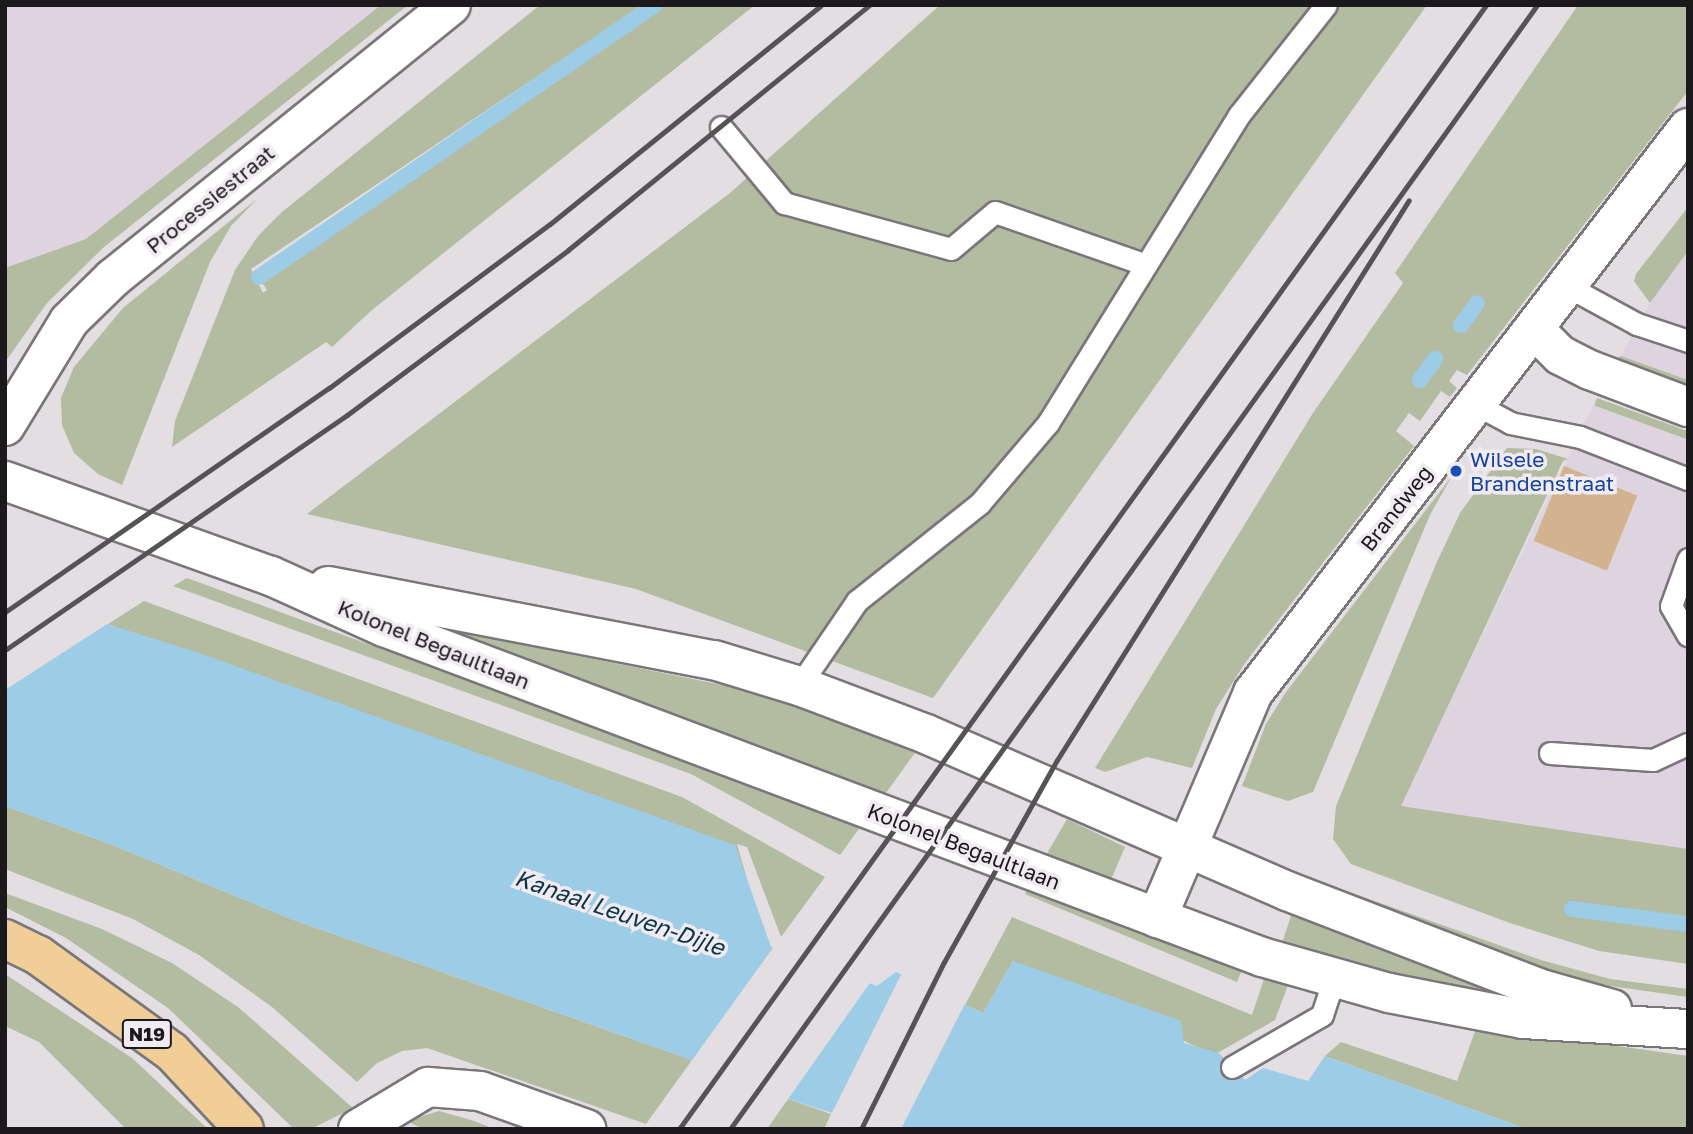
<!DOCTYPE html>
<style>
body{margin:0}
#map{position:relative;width:1693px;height:1134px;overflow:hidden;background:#e2dee2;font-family:"Golos Text",sans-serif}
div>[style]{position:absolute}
.built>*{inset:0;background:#ded4df}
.green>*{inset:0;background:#b3bba1;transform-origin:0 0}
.water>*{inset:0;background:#9dcce6}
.pier>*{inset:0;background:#e2dee2}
.stream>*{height:16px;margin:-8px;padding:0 8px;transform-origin:8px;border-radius:8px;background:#9dcce6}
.building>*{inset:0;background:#d3b38f;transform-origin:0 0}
.roads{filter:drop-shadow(2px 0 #7a767a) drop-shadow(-2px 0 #7a767a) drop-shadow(0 2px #7a767a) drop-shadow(0 -2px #7a767a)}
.service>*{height:21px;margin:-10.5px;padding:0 10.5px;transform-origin:10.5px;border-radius:10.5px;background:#fff}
.minor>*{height:38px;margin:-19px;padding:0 19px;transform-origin:19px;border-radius:19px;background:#fff}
.tertiary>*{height:38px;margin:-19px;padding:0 19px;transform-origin:19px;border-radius:19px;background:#fff}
.primary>*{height:38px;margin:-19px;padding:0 19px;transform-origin:19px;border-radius:19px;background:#f1ce97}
.rail>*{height:5px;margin:-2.5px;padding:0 2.5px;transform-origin:2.5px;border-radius:2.5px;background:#565356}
.dots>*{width:19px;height:19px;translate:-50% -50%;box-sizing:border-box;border:4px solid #efebf0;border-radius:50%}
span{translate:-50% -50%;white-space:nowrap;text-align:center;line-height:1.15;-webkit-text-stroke:7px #efebf0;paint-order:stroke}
.shield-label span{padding:2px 5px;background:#efebf0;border:2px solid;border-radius:5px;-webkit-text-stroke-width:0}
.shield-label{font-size:19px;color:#1b191b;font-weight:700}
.street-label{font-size:21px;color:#1b191b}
.transit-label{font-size:21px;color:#164399}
.left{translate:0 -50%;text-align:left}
.water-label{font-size:23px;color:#0b3446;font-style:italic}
.frame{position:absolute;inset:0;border:7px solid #1b191b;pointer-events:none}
</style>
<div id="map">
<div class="built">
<div style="clip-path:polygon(5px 5px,381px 5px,86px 239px,5px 268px)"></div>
<div style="clip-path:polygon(1688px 251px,1688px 380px,1621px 356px,1655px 294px)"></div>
<div style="clip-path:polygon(1593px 405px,1688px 440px,1688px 849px,1400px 806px)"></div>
</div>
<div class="green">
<div style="clip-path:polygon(381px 5px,408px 5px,104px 247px,47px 303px,5px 362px,5px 268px,86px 239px)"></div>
<div style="clip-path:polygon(540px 5px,643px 5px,251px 269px,263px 293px,267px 290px,261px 281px,661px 5px,755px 5px,372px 310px,332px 347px,326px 342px,172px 447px,175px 421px,235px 270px,258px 236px,282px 212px)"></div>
<div style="clip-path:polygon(940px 5px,1427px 5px,933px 698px,636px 589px,307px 514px,730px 193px)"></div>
<div style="clip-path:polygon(1578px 5px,1688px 5px,1688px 91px,1467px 375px,1457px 370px,1449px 381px,1457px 388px,1450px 397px,1441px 391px,1420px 421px,1409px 413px,1396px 431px,1414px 446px,1245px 663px,1216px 709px,1192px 768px,1147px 757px,1105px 772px,1095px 768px,1313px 413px,1403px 283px,1395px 273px)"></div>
<div style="clip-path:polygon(257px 199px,231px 226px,210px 262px,122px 485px,98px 474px,74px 453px,62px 425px,61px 398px,74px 367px,123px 308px)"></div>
<div style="clip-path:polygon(1688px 207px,1688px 251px,1650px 303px,1634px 281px,1636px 274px)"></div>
<div style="clip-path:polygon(1621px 356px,1688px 380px,1688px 397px,1614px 360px)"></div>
<div style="left:1597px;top:398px;width:97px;height:8px;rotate:20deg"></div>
<div style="clip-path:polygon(1507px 448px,1536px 449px,1568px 459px,1563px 461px,1401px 806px,1688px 849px,1688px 964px,1599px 951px,1510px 923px,1351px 864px,1333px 839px,1336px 806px,1436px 564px,1460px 513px)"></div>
<div style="clip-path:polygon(1452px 476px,1430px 515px,1313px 792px,1288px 801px,1242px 786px,1266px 724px,1286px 692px)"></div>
<div style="clip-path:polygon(187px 578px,670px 754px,861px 826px,840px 855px,691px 774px,173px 586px)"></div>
<div style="clip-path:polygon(144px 601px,682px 797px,825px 877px,781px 937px,747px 847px,737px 844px,747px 879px,108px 624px)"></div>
<div style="clip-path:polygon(385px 610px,520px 644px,752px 691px,917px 750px,883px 797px)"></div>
<div style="clip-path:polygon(5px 806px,110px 844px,291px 919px,692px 1060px,646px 1124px,427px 1048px,402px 1051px,377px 1063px,357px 1082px,272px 1007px,199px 955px,133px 919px,5px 869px)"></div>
<div style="clip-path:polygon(1067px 819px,1125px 847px,1110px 882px,1045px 857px)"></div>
<div style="clip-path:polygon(1307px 877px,1541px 960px,1610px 979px,1688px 989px,1688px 997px,1590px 983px,1527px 965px,1305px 881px)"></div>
<div style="clip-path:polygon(1028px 888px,1242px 970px,1237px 982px,1025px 894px)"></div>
<div style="clip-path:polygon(5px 893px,102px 929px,172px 963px,238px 1007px,353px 1108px,311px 1129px,294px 1129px,168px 1008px,66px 938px,5px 907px)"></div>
<div style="clip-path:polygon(1292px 913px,1515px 997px,1514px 1001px,1281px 946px)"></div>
<div style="clip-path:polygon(1012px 917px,1252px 1015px,1264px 979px,1288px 985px,1275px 1020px,1214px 1055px,1013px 961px,983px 1013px,965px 1005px)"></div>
<div style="clip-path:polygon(5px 974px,132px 1058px,208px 1129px,126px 1129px,39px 1042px,5px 1026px)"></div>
<div style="clip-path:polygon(1477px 1026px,1688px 1056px,1688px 1129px,1527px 1129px,1325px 1056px,1341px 1042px,1457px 1081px)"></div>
<div style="clip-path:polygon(788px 1099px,831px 1114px,825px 1127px,767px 1129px)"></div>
<div style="clip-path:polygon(439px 1111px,471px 1120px,495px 1129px,423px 1129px,407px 1121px)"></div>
</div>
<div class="water">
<div style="clip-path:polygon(5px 592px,196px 652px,735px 845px,771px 947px,877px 986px,896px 972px,983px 1013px,1013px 961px,1181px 1021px,1184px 1043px,1219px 1053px,1245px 1080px,1263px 1068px,1308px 1081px,1325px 1056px,1527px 1129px,883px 1129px,788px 1099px,692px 1060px,291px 919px,110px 844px,5px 806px)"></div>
</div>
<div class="pier">
<div style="clip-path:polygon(5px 589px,6px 589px,112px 621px,5px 690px)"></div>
<div style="clip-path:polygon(775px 945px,872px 980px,786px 1102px,690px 1063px)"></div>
<div style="clip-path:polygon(903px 971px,966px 1002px,901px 1129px,870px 1129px,830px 1117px)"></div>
</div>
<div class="stream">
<div style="left:259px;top:277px;width:480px;rotate:-34.5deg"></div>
<div style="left:1461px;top:325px;width:27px;rotate:-54deg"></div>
<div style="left:1420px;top:380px;width:26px;rotate:-54deg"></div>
<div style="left:1572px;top:909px;width:117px;rotate:7.4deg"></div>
</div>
<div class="building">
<div style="left:1564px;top:466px;width:79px;height:81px;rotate:22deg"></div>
</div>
<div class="roads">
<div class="service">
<div style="left:721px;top:127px;width:99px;rotate:50.3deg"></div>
<div style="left:784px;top:203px;width:173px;rotate:15.4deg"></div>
<div style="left:951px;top:249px;width:57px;rotate:-40.1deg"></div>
<div style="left:995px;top:212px;width:160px;rotate:19.3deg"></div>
<div style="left:1567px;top:286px;width:80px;rotate:28.5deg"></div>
<div style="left:1637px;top:324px;width:54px;rotate:18.4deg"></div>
<div style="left:1475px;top:404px;width:40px;rotate:28deg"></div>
<div style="left:1510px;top:423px;width:71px;rotate:11.3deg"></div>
<div style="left:1580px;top:437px;width:116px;rotate:21.3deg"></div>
<div style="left:1688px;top:559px;width:50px;rotate:109.9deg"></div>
<div style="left:1671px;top:606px;width:34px;rotate:60deg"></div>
<div style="left:799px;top:686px;width:103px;rotate:-55.7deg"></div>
<div style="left:857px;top:601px;width:157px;rotate:-38.5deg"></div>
<div style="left:980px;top:503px;width:105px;rotate:-49.6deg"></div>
<div style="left:1048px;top:423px;width:362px;rotate:-58.2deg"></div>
<div style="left:1239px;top:115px;width:140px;rotate:-51.7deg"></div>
<div style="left:1550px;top:753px;width:103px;rotate:3.9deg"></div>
<div style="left:1653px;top:760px;width:38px;rotate:-25deg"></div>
<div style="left:1232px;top:1067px;width:104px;rotate:-30deg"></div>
<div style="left:1322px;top:1015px;width:40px;rotate:-72deg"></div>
</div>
<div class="minor">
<div style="left:1534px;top:329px;width:37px;rotate:45deg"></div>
<div style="left:1560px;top:355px;width:34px;rotate:27deg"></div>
<div style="left:1590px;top:370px;width:105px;rotate:20.7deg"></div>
<div style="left:1157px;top:918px;width:245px;rotate:-66.9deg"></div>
<div style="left:1253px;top:693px;width:713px;rotate:-52.41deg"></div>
<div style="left:358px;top:1129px;width:82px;rotate:-31deg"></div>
<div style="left:428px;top:1087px;width:52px;rotate:4.4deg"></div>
<div style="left:480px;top:1091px;width:113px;rotate:19.7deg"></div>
</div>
<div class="tertiary">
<div style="left:5px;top:426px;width:123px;rotate:-58.6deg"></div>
<div style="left:69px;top:321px;width:62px;rotate:-44.3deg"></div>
<div style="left:113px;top:278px;width:434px;rotate:-38.9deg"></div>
<div style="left:5px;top:481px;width:282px;rotate:19.7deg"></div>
<div style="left:271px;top:576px;width:124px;rotate:24.3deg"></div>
<div style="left:384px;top:627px;width:938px;rotate:20.6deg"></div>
<div style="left:1262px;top:957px;width:132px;rotate:15.8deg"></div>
<div style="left:1389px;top:993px;width:136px;rotate:11deg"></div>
<div style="left:1523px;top:1019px;width:165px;rotate:3.5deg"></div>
<div style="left:328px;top:586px;width:393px;rotate:10.9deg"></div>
<div style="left:714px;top:660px;width:89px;rotate:17deg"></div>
<div style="left:799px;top:686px;width:136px;rotate:20.7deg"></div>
<div style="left:926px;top:734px;width:394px;rotate:23.5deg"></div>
<div style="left:1287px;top:891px;width:269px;rotate:21.1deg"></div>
<div style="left:1538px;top:988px;width:77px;rotate:15.8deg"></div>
</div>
<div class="primary">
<div style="left:5px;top:939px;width:37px;rotate:26deg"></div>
<div style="left:38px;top:955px;width:165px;rotate:35.9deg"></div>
<div style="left:172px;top:1052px;width:105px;rotate:46.9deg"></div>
</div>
</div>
<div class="rail">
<div style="left:5px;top:612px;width:394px;rotate:-34.7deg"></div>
<div style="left:329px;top:388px;width:275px;rotate:-36.6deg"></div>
<div style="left:550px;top:224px;width:348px;rotate:-38.9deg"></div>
<div style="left:5px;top:650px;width:415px;rotate:-34.5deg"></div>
<div style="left:347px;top:415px;width:276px;rotate:-36.7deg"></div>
<div style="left:568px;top:250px;width:389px;rotate:-39.1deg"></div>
<div style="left:679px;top:1129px;width:1384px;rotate:-54.32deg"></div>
<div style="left:730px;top:1129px;width:1384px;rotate:-54.32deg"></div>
<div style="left:861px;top:1129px;width:186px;rotate:-63.6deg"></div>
<div style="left:944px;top:962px;width:231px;rotate:-60.8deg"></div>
<div style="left:1057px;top:760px;width:661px;rotate:-57.85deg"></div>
</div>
<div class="dots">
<div style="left:1456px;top:471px;background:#1a4fb4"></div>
</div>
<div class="shield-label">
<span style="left:147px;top:1034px">N19</span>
</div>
<div class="street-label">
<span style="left:210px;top:199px;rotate:-39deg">Processiestraat</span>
<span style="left:1396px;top:508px;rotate:-52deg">Brandweg</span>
<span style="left:434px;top:644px;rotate:22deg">Kolonel Begaultlaan</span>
<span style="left:964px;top:846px;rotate:21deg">Kolonel Begaultlaan</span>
</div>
<div class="transit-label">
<span class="left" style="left:1470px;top:471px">Wilsele<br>Brandenstraat</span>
</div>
<div class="water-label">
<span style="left:620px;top:912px;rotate:19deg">Kanaal Leuven-Dijle</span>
</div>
<div class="frame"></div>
</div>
